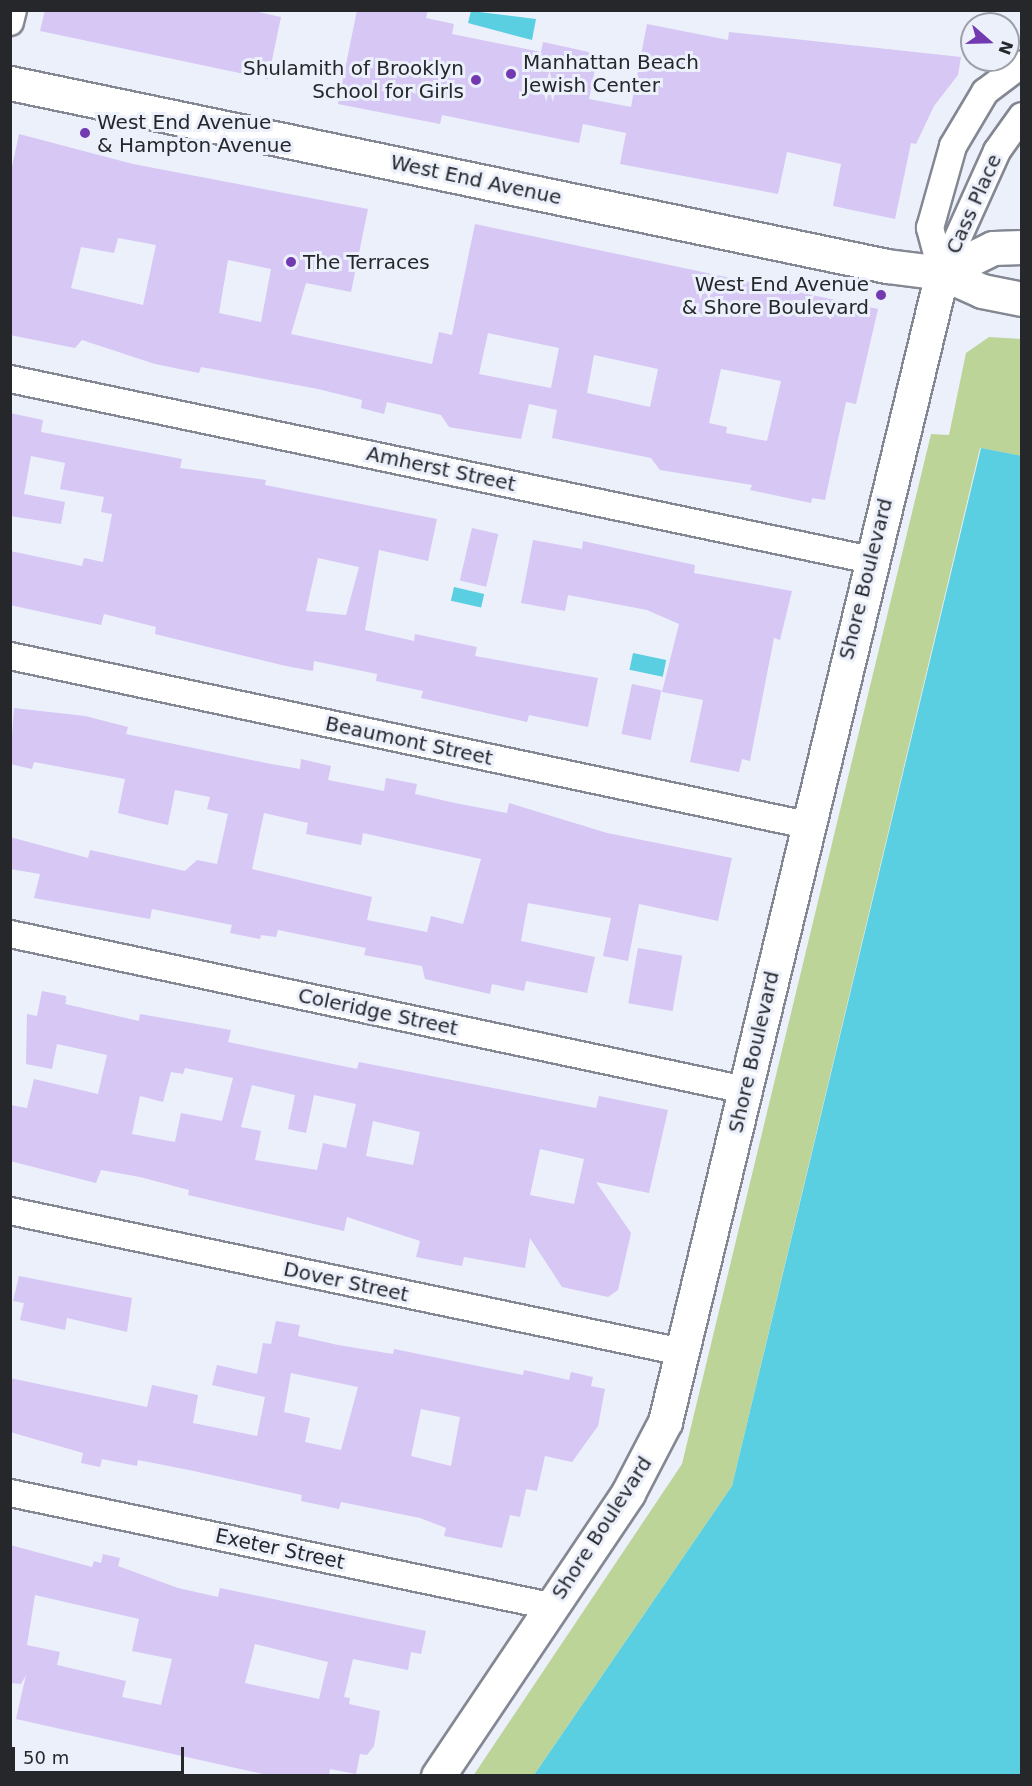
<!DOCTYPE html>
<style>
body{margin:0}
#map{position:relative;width:1032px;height:1786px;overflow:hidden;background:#ebf0fb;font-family:"DejaVu Sans",sans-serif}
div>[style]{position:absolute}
.green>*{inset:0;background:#bdd498}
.water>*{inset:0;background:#59cfe1;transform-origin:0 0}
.building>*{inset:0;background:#d6c7f5;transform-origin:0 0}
.roads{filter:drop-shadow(2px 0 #848892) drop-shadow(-2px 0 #848892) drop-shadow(0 2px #848892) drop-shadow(0 -2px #848892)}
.minor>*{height:26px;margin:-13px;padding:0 13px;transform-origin:13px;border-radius:13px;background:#fff}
.secondary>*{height:33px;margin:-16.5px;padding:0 16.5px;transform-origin:16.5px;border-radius:16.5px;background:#fff}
.dots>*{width:16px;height:16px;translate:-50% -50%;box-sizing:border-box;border:3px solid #ebf0fb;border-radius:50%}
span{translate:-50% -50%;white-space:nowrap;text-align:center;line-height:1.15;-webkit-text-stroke:6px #ebf0fb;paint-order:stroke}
.poi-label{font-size:20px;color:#25272b}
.left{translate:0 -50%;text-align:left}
.right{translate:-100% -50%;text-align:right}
.street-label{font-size:20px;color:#25272b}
.frame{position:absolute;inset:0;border:12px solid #25272b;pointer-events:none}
.north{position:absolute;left:960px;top:12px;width:60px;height:60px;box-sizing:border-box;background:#ebf0fb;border:2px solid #9ca0a8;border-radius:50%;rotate:110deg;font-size:16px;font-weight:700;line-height:24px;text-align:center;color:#25272b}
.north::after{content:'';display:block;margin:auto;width:21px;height:27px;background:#7239b0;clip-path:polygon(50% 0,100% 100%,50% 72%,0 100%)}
.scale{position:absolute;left:12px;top:1747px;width:172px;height:27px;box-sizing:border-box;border:3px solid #25272b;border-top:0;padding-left:8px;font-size:18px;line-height:21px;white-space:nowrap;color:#25272b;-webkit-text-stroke:4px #ebf0fb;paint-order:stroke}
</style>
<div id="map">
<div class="green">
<div style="clip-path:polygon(989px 337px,1021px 339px,1021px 456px,980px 448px,732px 1486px,534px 1775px,473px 1776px,682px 1464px,931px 434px,949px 435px,966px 353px)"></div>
</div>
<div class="water">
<div style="clip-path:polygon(471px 11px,536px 19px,532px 40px,468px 23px)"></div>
<div style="clip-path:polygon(981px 448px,1022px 456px,1021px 1775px,534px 1775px,732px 1486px)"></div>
<div style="left:454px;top:587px;width:31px;height:14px;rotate:13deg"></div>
<div style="left:633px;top:653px;width:34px;height:17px;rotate:12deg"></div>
</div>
<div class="building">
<div style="clip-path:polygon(45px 10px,250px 10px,281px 17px,268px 79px,40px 31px)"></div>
<div style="clip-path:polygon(357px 10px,428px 10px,426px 18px,454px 24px,452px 34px,541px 52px,543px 42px,598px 54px,589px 99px,631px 107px,647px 24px,728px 40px,729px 32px,961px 57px,958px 75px,934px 106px,916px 144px,911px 143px,895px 219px,833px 206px,841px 164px,787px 152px,778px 194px,620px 164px,626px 133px,583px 124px,579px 143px,442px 115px,440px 124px,338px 104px)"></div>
<div style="clip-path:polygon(evenodd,19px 134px,133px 164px,368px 209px,351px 292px,306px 283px,291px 334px,432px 364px,439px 332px,452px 335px,475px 224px,878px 309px,856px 404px,846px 402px,825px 500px,812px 498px,811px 503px,750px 490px,752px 485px,660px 470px,651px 458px,552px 438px,557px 410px,529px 404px,521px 439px,449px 427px,441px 415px,387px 402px,384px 414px,361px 408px,362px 400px,318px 389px,201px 367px,199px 373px,155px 364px,82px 340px,75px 348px,10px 335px,10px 176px,19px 134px,118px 238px,156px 245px,143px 305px,71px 288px,81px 247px,114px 253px,118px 238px,19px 134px,228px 260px,271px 269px,261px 322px,219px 313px,228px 260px,19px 134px,488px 333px,559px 348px,551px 388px,479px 374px,488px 333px,19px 134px,594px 355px,658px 369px,650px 407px,587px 393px,594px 355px,19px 134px,721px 369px,781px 381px,767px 441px,726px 433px,727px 427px,709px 423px,721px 369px)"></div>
<div style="clip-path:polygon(evenodd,10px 413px,43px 420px,41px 432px,182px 459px,180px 468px,266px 480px,265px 485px,437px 519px,428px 561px,379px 550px,365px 630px,414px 641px,415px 634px,477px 647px,475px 656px,598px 678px,588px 727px,529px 715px,527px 722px,421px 698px,423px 691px,376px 681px,377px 674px,314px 661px,313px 671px,286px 666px,155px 634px,156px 627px,104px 614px,101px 625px,10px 605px,10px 551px,82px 566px,84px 558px,103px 562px,112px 514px,101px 512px,104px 497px,60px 489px,65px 463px,31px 456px,24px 494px,65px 502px,61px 524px,10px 516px,10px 413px,318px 558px,359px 567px,346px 615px,306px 611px,318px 558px)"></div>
<div style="left:472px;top:528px;width:27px;height:54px;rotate:13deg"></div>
<div style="clip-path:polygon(533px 540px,582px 549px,583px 541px,695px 565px,694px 573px,792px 591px,780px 640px,774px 638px,750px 761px,742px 759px,739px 772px,690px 762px,703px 700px,662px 692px,679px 624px,647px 610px,568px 595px,565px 611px,521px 603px)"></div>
<div style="left:632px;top:684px;width:30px;height:51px;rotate:12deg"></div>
<div style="clip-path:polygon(evenodd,14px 708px,85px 716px,128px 727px,126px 734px,266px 763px,300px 769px,301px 759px,331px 766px,328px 780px,384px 791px,386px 778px,417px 784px,415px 794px,455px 803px,507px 813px,509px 803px,607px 833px,732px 858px,718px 921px,639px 904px,628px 961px,603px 956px,611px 918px,528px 903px,521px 941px,595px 957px,587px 993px,526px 981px,524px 991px,492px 984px,490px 994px,425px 979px,422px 966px,364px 955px,366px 948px,278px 930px,276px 937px,261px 935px,260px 939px,230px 933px,232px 925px,152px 909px,150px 919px,34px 898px,40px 874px,10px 869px,10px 837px,88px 858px,90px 850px,185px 871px,197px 860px,217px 864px,228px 814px,207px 809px,210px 797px,175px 790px,168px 825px,146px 820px,118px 813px,125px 779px,34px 762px,32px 769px,10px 764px,14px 708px,264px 813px,308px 823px,306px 834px,361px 845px,363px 833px,481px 859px,463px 924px,431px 916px,427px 932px,367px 920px,372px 897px,252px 869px,264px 813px)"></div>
<div style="left:638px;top:948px;width:45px;height:56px;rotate:10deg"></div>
<div style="clip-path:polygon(evenodd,42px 991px,66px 996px,65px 1004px,139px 1021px,140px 1014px,231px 1030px,228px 1042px,357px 1069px,359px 1062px,596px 1108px,599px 1096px,668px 1110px,649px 1193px,596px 1182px,631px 1233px,618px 1290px,608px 1297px,562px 1287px,530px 1238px,525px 1268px,464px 1257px,462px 1266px,416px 1257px,420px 1241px,347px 1217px,344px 1231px,188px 1195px,189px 1190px,140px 1177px,101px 1170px,96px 1183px,10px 1161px,10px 1105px,27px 1108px,34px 1079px,98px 1094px,107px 1055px,57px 1044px,52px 1069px,26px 1064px,27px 1014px,37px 1016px,42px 991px,185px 1068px,233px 1078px,222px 1121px,181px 1113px,175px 1142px,132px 1134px,140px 1096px,163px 1102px,171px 1072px,183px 1074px,185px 1068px,42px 991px,252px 1085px,295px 1095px,288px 1129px,306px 1133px,314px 1095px,356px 1104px,346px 1148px,323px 1143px,317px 1170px,255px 1160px,261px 1131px,241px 1127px,252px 1085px,42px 991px,373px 1121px,420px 1132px,413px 1165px,366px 1156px,373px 1121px,42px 991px,540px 1149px,584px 1159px,574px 1204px,530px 1195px,540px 1149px)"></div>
<div style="clip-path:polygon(19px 1276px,132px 1298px,127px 1332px,67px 1318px,65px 1330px,20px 1320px,24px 1303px,13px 1301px)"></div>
<div style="clip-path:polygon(evenodd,276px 1321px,300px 1325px,298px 1336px,338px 1345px,393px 1354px,394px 1349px,523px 1375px,524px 1370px,569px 1380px,571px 1372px,593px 1377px,591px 1386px,605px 1389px,598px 1426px,572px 1462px,545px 1456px,537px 1491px,526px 1489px,520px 1517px,510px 1515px,502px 1548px,444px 1536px,446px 1528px,420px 1518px,341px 1502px,339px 1509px,301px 1501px,302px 1495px,189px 1470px,138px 1460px,137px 1466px,102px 1459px,100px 1467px,81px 1463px,83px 1453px,10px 1432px,10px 1378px,147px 1407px,152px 1385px,198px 1395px,193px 1423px,257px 1436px,265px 1397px,212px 1385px,217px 1365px,257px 1374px,263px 1343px,271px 1344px,276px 1321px,291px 1373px,358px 1387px,341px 1450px,305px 1442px,310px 1418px,284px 1412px,291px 1373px,276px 1321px,421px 1409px,460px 1417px,451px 1466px,411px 1456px,421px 1409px)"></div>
<div style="clip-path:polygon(evenodd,10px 1545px,92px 1567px,94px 1561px,101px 1563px,103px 1554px,120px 1558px,118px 1566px,178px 1588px,218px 1597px,220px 1588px,426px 1631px,421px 1654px,411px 1652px,408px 1670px,353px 1659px,344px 1697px,350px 1698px,349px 1704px,380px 1711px,374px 1746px,367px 1755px,360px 1754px,356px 1774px,330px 1769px,329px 1776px,272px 1776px,16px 1719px,26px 1675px,21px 1684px,10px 1683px,10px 1545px,35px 1595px,139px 1619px,132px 1651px,172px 1659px,161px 1705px,122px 1697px,126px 1681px,57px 1665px,60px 1652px,27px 1645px,35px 1595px,10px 1545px,255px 1644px,328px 1662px,319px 1699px,245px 1683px,255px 1644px)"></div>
</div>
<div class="roads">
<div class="minor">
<div style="left:10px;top:22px;width:12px;rotate:-76deg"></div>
<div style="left:942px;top:273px;width:47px;rotate:-104.9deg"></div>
<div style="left:930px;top:228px;width:85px;rotate:-74.3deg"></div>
<div style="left:953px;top:146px;width:63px;rotate:-59.3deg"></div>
<div style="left:985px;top:92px;width:46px;rotate:-37.1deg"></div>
<div style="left:942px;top:273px;width:134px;rotate:-65.7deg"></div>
<div style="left:997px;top:151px;width:43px;rotate:-54.5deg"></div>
<div style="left:10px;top:379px;width:880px;rotate:11.87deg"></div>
<div style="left:10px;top:656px;width:815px;rotate:11.97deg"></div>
<div style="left:10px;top:934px;width:751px;rotate:11.98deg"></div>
<div style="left:10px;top:1211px;width:687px;rotate:11.85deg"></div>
<div style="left:10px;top:1493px;width:552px;rotate:11.82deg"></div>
</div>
<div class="secondary">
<div style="left:10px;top:83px;width:896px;rotate:11.79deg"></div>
<div style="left:887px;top:266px;width:55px;rotate:7.3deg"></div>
<div style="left:942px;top:273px;width:44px;rotate:24.2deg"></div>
<div style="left:982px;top:291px;width:41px;rotate:11.3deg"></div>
<div style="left:438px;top:1776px;width:341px;rotate:-56.1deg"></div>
<div style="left:628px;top:1493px;width:80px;rotate:-62.5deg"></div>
<div style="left:665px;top:1422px;width:1182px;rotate:-76.45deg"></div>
<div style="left:942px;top:273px;width:57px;rotate:-26.1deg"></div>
<div style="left:993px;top:248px;width:29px;rotate:-2deg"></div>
</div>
</div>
<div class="dots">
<div style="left:511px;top:74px;background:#7239b0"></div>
<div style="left:476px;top:80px;background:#7239b0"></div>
<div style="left:85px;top:133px;background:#7239b0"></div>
<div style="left:291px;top:262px;background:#7239b0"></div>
<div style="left:881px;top:295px;background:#7239b0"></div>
</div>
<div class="poi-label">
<span class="left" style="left:523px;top:74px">Manhattan Beach<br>Jewish Center</span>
<span class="right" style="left:464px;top:80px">Shulamith of Brooklyn<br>School for Girls</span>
<span class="left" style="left:97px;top:134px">West End Avenue<br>&amp; Hampton Avenue</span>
<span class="left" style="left:303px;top:262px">The Terraces</span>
<span class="right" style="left:869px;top:296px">West End Avenue<br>&amp; Shore Boulevard</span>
</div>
<div class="street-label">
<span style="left:476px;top:180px;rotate:12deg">West End Avenue</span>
<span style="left:974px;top:204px;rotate:-66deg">Cass Place</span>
<span style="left:441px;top:469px;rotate:12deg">Amherst Street</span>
<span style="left:866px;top:579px;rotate:-76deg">Shore Boulevard</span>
<span style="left:409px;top:741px;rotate:12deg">Beaumont Street</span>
<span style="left:378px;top:1012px;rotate:12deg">Coleridge Street</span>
<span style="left:754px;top:1052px;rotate:-77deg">Shore Boulevard</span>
<span style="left:346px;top:1282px;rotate:12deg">Dover Street</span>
<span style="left:602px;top:1528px;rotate:-57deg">Shore Boulevard</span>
<span style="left:280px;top:1549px;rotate:12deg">Exeter Street</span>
</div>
<div class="frame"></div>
<div class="north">N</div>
<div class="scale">50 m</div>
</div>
